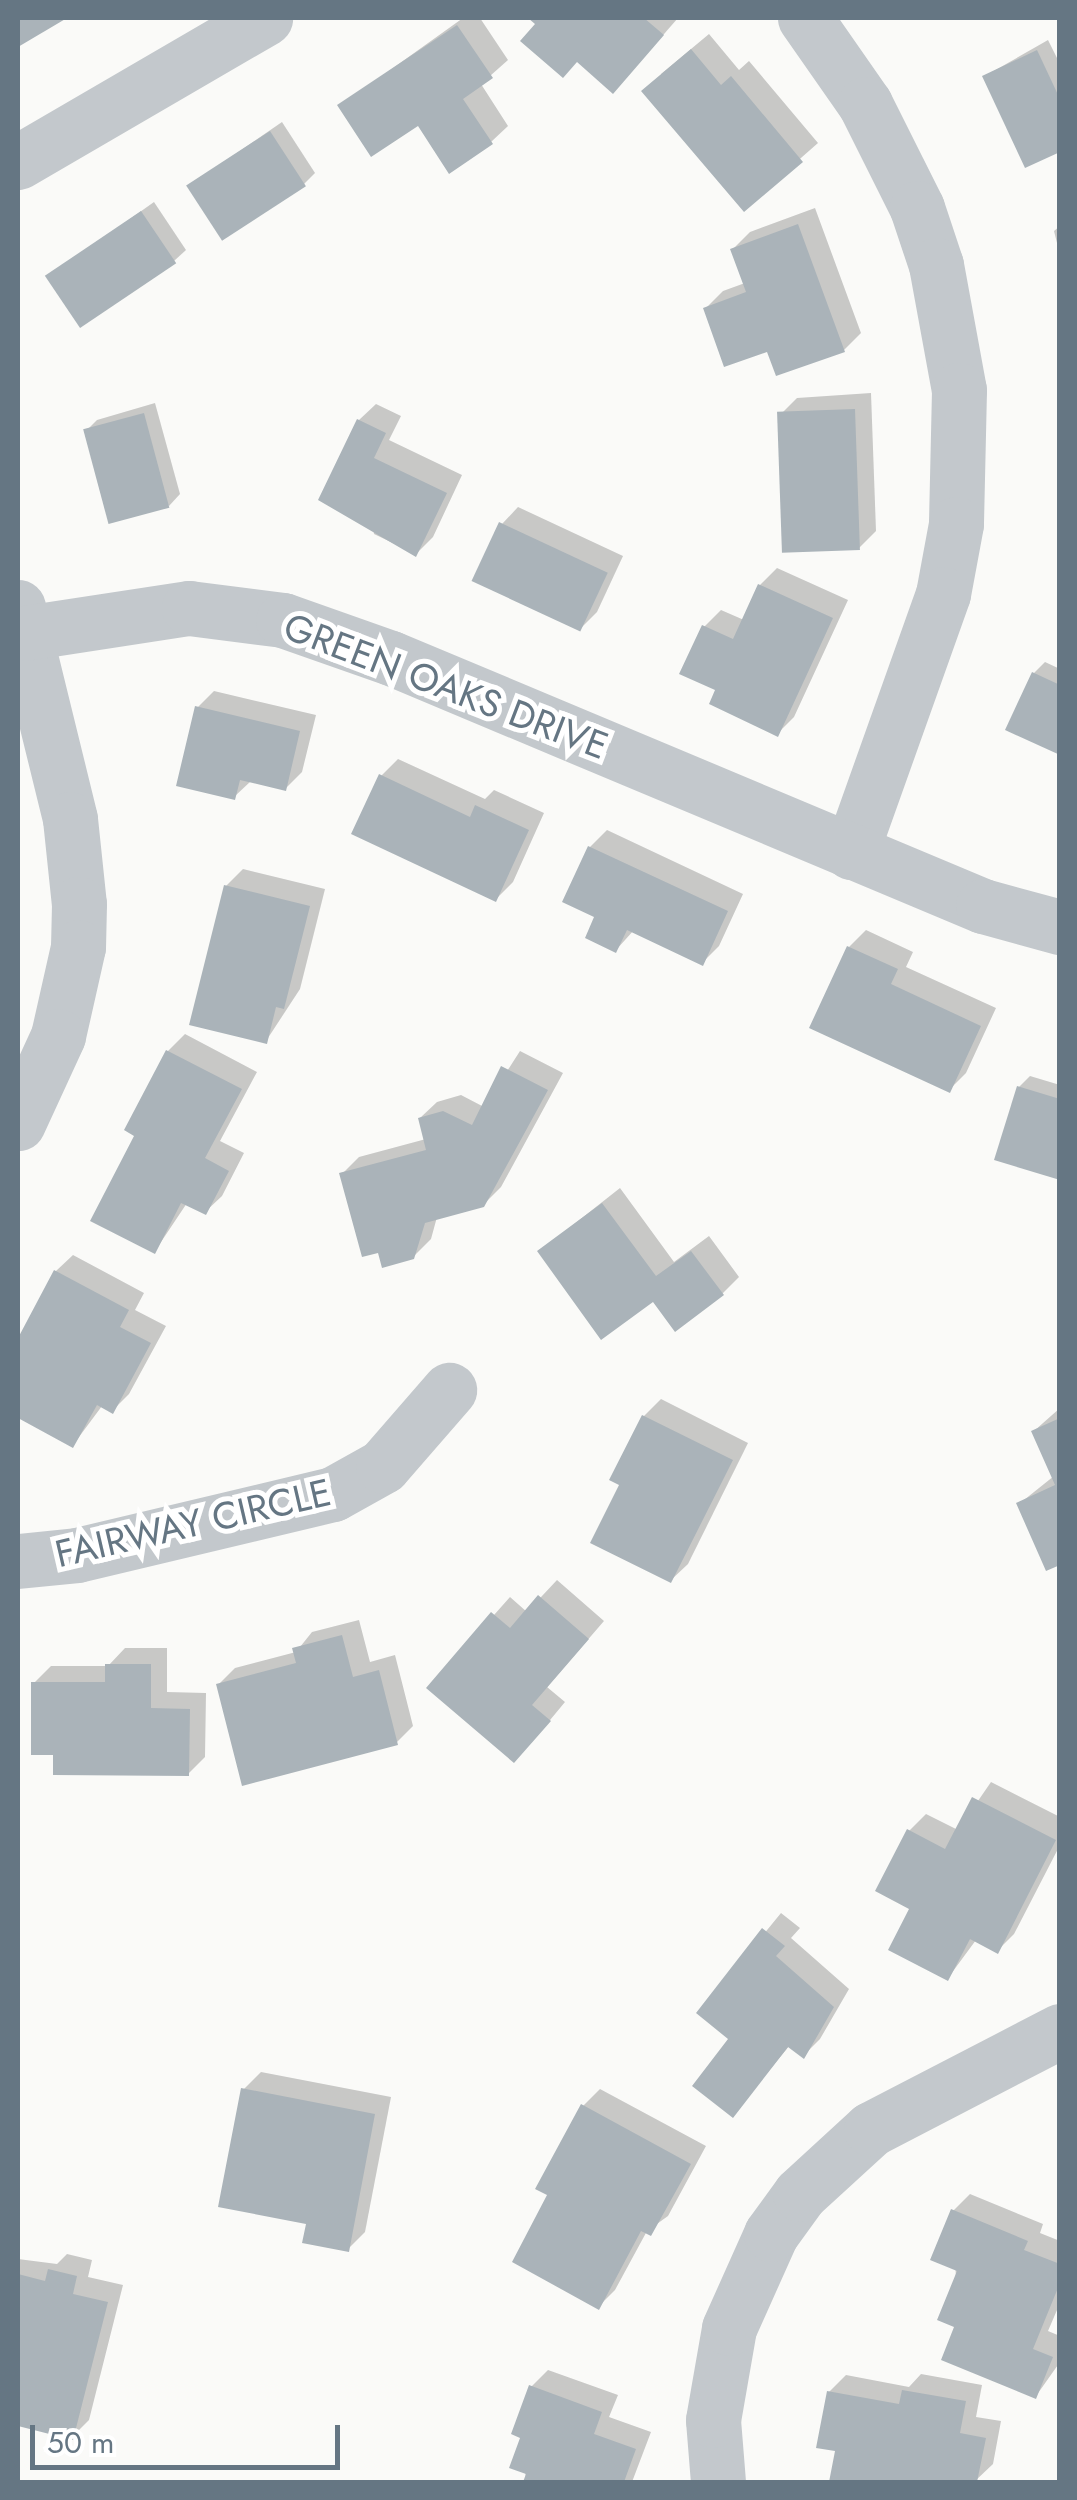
<!DOCTYPE html>
<style>
body{margin:0}
#map{position:relative;width:1077px;height:2500px;overflow:hidden;background:#fafaf8;font-family:Jost,sans-serif}
div>[style]{position:absolute}
.shadow>*{inset:0;background:#0003}
.building>*{inset:0;background:#aab3b9;transform-origin:0 0}
.minor>*{height:55px;margin:-27.5px;padding:0 27.5px;transform-origin:27.5px;border-radius:27.5px;background:#c3c8cc}
span{translate:-50% -50%;white-space:nowrap;text-align:center;line-height:1.15;-webkit-text-stroke:10px #fff;paint-order:stroke}
.street-label{font-size:38px;color:#657683}
.frame{position:absolute;inset:0;border:20px solid #657683;pointer-events:none}
.scale{position:absolute;left:30px;top:2425px;width:310px;height:45px;box-sizing:border-box;border:5px solid #657683;border-top:0;padding-left:12px;font-size:30px;line-height:35px;white-space:nowrap;color:#657683;-webkit-text-stroke:8px #fff;paint-order:stroke}
</style>
<div id="map">
<div class="shadow">
<div style="clip-path:polygon(463px 18px,480px 18px,508px 60px,481px 84px,508px 126px,491px 142px,340px 106px)"></div>
<div style="clip-path:polygon(532px 18px,678px 18px,630px 73px)"></div>
<div style="clip-path:polygon(709px 34px,739px 70px,749px 61px,818px 143px,744px 208px,661px 74px)"></div>
<div style="clip-path:polygon(1048px 40px,1060px 64px,1060px 149px,985px 76px)"></div>
<div style="clip-path:polygon(282px 122px,315px 173px,304px 184px,189px 186px)"></div>
<div style="clip-path:polygon(154px 202px,186px 250px,174px 261px,48px 277px)"></div>
<div style="clip-path:polygon(815px 208px,861px 333px,844px 350px,768px 349px,706px 308px,723px 291px,745px 283px,733px 249px,750px 232px)"></div>
<div style="clip-path:polygon(1060px 226px,1060px 255px,1054px 231px)"></div>
<div style="clip-path:polygon(871px 393px,876px 531px,859px 548px,780px 415px,797px 398px)"></div>
<div style="clip-path:polygon(155px 403px,180px 494px,169px 506px,86px 431px,97px 420px)"></div>
<div style="clip-path:polygon(376px 404px,401px 416px,389px 440px,462px 475px,433px 537px,416px 554px,374px 534px,359px 420px)"></div>
<div style="clip-path:polygon(518px 507px,623px 556px,597px 612px,580px 629px,502px 524px)"></div>
<div style="clip-path:polygon(777px 568px,848px 600px,794px 717px,777px 734px,718px 689px,704px 627px,721px 610px,744px 620px,760px 585px)"></div>
<div style="clip-path:polygon(1045px 662px,1060px 669px,1060px 752px,1034px 673px)"></div>
<div style="clip-path:polygon(214px 691px,316px 715px,302px 772px,285px 789px,251px 781px,234px 797px,197px 708px)"></div>
<div style="clip-path:polygon(398px 759px,485px 799px,494px 790px,544px 813px,513px 882px,496px 899px,381px 776px)"></div>
<div style="clip-path:polygon(607px 830px,743px 894px,719px 946px,702px 963px,634px 930px,616px 950px,597px 916px,590px 847px)"></div>
<div style="clip-path:polygon(243px 869px,325px 889px,300px 989px,266px 1041px,226px 886px)"></div>
<div style="clip-path:polygon(866px 930px,913px 952px,906px 967px,996px 1008px,966px 1073px,949px 1090px,849px 947px)"></div>
<div style="clip-path:polygon(185px 1034px,257px 1072px,220px 1141px,244px 1153px,222px 1196px,205px 1212px,187px 1203px,155px 1251px,137px 1135px,168px 1051px)"></div>
<div style="clip-path:polygon(520px 1051px,563px 1073px,501px 1187px,483px 1205px,437px 1217px,431px 1239px,413px 1257px,342px 1174px,359px 1157px,426px 1139px,420px 1118px,437px 1102px,461px 1095px,484px 1107px)"></div>
<div style="clip-path:polygon(1030px 1076px,1060px 1085px,1060px 1178px,1019px 1087px)"></div>
<div style="clip-path:polygon(620px 1188px,674px 1262px,709px 1236px,739px 1277px,722px 1294px,653px 1298px,540px 1251px)"></div>
<div style="clip-path:polygon(73px 1255px,144px 1293px,135px 1310px,166px 1326px,129px 1394px,112px 1411px,102px 1406px,73px 1445px,18px 1415px,18px 1343px,56px 1271px)"></div>
<div style="clip-path:polygon(661px 1399px,748px 1443px,688px 1564px,671px 1580px,622px 1484px,644px 1416px)"></div>
<div style="clip-path:polygon(1060px 1408px,1060px 1563px,1019px 1504px,1054px 1476px,1034px 1431px)"></div>
<div style="clip-path:polygon(557px 1580px,604px 1621px,547px 1687px,565px 1702px,531px 1743px,430px 1687px,510px 1597px,527px 1612px)"></div>
<div style="clip-path:polygon(359px 1620px,370px 1662px,395px 1655px,413px 1726px,396px 1743px,218px 1685px,235px 1668px,296px 1652px,312px 1632px)"></div>
<div style="clip-path:polygon(125px 1648px,167px 1648px,167px 1692px,206px 1693px,205px 1757px,188px 1774px,55px 1752px,34px 1683px,51px 1666px,108px 1666px)"></div>
<div style="clip-path:polygon(991px 1782px,1060px 1817px,1060px 1845px,1014px 1934px,997px 1951px,976px 1940px,948px 1978px,913px 1908px,909px 1831px,926px 1814px,958px 1830px)"></div>
<div style="clip-path:polygon(781px 1913px,800px 1928px,791px 1938px,849px 1989px,820px 2039px,803px 2056px,790px 2045px,733px 2114px,732px 2039px,699px 2013px)"></div>
<div style="clip-path:polygon(261px 2072px,391px 2097px,365px 2232px,348px 2249px,309px 2222px,244px 2089px)"></div>
<div style="clip-path:polygon(600px 2089px,706px 2146px,668px 2216px,647px 2231px,615px 2290px,598px 2307px,551px 2194px,583px 2106px)"></div>
<div style="clip-path:polygon(970px 2194px,1043px 2224px,1040px 2233px,1060px 2241px,1060px 2303px,1048px 2331px,1060px 2336px,1060px 2362px,1036px 2396px,958px 2325px,953px 2211px)"></div>
<div style="clip-path:polygon(67px 2254px,92px 2260px,88px 2277px,123px 2285px,89px 2420px,72px 2437px,18px 2423px,18px 2259px,57px 2264px)"></div>
<div style="clip-path:polygon(548px 2370px,618px 2395px,609px 2417px,651px 2432px,632px 2482px,526px 2482px,523px 2436px,532px 2386px)"></div>
<div style="clip-path:polygon(921px 2374px,982px 2385px,976px 2417px,1001px 2421px,993px 2464px,974px 2482px,831px 2482px,838px 2449px,829px 2392px,846px 2375px,909px 2387px)"></div>
</div>
<div class="building">
<div style="clip-path:polygon(18px 18px,67px 18px,18px 47px)"></div>
<div style="clip-path:polygon(528px 18px,644px 18px,664px 35px,613px 94px,577px 62px,563px 78px,520px 41px,535px 24px)"></div>
<div style="clip-path:polygon(457px 25px,493px 78px,463px 99px,493px 144px,449px 174px,418px 126px,371px 157px,337px 105px)"></div>
<div style="clip-path:polygon(691px 49px,721px 85px,731px 76px,803px 162px,744px 212px,641px 91px)"></div>
<div style="clip-path:polygon(1037px 50px,1060px 99px,1060px 152px,1025px 168px,982px 76px)"></div>
<div style="left:270px;top:131px;width:66px;height:100px;rotate:57deg"></div>
<div style="left:141px;top:211px;width:63px;height:116px;rotate:56deg"></div>
<div style="clip-path:polygon(798px 224px,845px 352px,776px 376px,767px 352px,724px 367px,703px 308px,746px 292px,730px 249px)"></div>
<div style="left:855px;top:409px;width:141px;height:78px;rotate:88deg"></div>
<div style="left:144px;top:413px;width:98px;height:63px;rotate:75deg"></div>
<div style="clip-path:polygon(357px 419px,386px 433px,374px 458px,447px 493px,416px 557px,318px 500px)"></div>
<div style="left:499px;top:522px;width:120px;height:65px;rotate:25deg"></div>
<div style="clip-path:polygon(758px 584px,833px 618px,778px 737px,709px 704px,715px 690px,679px 674px,702px 625px,733px 639px)"></div>
<div style="clip-path:polygon(1032px 672px,1060px 685px,1060px 755px,1005px 730px)"></div>
<div style="clip-path:polygon(195px 706px,300px 731px,286px 791px,240px 780px,235px 800px,176px 786px)"></div>
<div style="clip-path:polygon(379px 774px,470px 817px,475px 805px,529px 830px,496px 902px,351px 834px)"></div>
<div style="clip-path:polygon(588px 846px,728px 911px,703px 966px,627px 930px,616px 953px,585px 938px,594px 917px,562px 902px)"></div>
<div style="clip-path:polygon(224px 885px,310px 906px,284px 1009px,276px 1007px,267px 1044px,189px 1025px)"></div>
<div style="clip-path:polygon(847px 946px,898px 969px,891px 984px,981px 1026px,950px 1093px,809px 1028px)"></div>
<div style="clip-path:polygon(166px 1050px,242px 1089px,205px 1158px,229px 1171px,206px 1215px,181px 1203px,155px 1254px,90px 1221px,134px 1136px,124px 1130px)"></div>
<div style="clip-path:polygon(501px 1066px,548px 1090px,484px 1207px,425px 1223px,414px 1259px,382px 1268px,378px 1253px,362px 1257px,339px 1173px,426px 1150px,418px 1118px,443px 1111px,472px 1125px)"></div>
<div style="clip-path:polygon(1017px 1086px,1060px 1099px,1060px 1180px,994px 1160px)"></div>
<div style="clip-path:polygon(602px 1203px,656px 1276px,691px 1251px,724px 1295px,675px 1332px,653px 1302px,601px 1340px,537px 1251px)"></div>
<div style="clip-path:polygon(54px 1270px,129px 1310px,120px 1327px,151px 1343px,113px 1414px,97px 1405px,73px 1448px,18px 1418px,18px 1338px)"></div>
<div style="clip-path:polygon(642px 1415px,733px 1460px,671px 1583px,590px 1543px,619px 1485px,609px 1480px)"></div>
<div style="clip-path:polygon(1060px 1418px,1060px 1565px,1046px 1571px,1016px 1503px,1055px 1485px,1031px 1431px)"></div>
<div style="clip-path:polygon(538px 1595px,589px 1639px,532px 1705px,551px 1721px,514px 1763px,426px 1688px,491px 1612px,510px 1628px)"></div>
<div style="clip-path:polygon(342px 1635px,353px 1677px,379px 1670px,398px 1745px,242px 1786px,216px 1684px,296px 1663px,292px 1648px)"></div>
<div style="clip-path:polygon(105px 1664px,151px 1664px,151px 1708px,190px 1709px,189px 1776px,53px 1775px,53px 1755px,31px 1755px,31px 1682px,105px 1682px)"></div>
<div style="clip-path:polygon(972px 1797px,1056px 1840px,998px 1954px,970px 1939px,948px 1981px,888px 1950px,909px 1909px,875px 1891px,907px 1829px,945px 1849px)"></div>
<div style="clip-path:polygon(762px 1928px,785px 1946px,776px 1956px,834px 2007px,804px 2059px,788px 2047px,733px 2118px,692px 2086px,728px 2039px,696px 2013px)"></div>
<div style="clip-path:polygon(241px 2088px,375px 2114px,349px 2252px,302px 2243px,306px 2224px,218px 2207px)"></div>
<div style="clip-path:polygon(581px 2104px,691px 2164px,651px 2236px,641px 2231px,599px 2310px,512px 2262px,547px 2195px,535px 2189px)"></div>
<div style="clip-path:polygon(951px 2209px,1028px 2241px,1024px 2250px,1060px 2264px,1060px 2283px,1033px 2349px,1053px 2357px,1036px 2399px,941px 2360px,954px 2327px,937px 2320px,957px 2271px,930px 2260px)"></div>
<div style="clip-path:polygon(48px 2269px,77px 2276px,73px 2294px,108px 2302px,73px 2440px,18px 2426px,18px 2274px,45px 2281px)"></div>
<div style="clip-path:polygon(529px 2385px,602px 2412px,594px 2434px,636px 2449px,624px 2482px,523px 2482px,526px 2474px,509px 2468px,520px 2438px,511px 2434px)"></div>
<div style="clip-path:polygon(902px 2390px,966px 2401px,960px 2433px,986px 2438px,977px 2482px,829px 2482px,835px 2451px,816px 2448px,827px 2391px,899px 2404px)"></div>
</div>
<div class="minor">
<div style="left:805px;top:18px;width:105px;rotate:55.1deg"></div>
<div style="left:865px;top:104px;width:116px;rotate:63.4deg"></div>
<div style="left:917px;top:208px;width:60px;rotate:71.6deg"></div>
<div style="left:936px;top:265px;width:127px;rotate:79.6deg"></div>
<div style="left:959px;top:390px;width:134px;rotate:91.3deg"></div>
<div style="left:956px;top:524px;width:71px;rotate:100.5deg"></div>
<div style="left:943px;top:594px;width:274px;rotate:109.6deg"></div>
<div style="left:18px;top:162px;width:286px;rotate:-30.2deg"></div>
<div style="left:18px;top:607px;width:218px;rotate:76.2deg"></div>
<div style="left:70px;top:819px;width:85px;rotate:84deg"></div>
<div style="left:79px;top:904px;width:43px;rotate:91.3deg"></div>
<div style="left:78px;top:947px;width:91px;rotate:102.7deg"></div>
<div style="left:58px;top:1036px;width:96px;rotate:114.7deg"></div>
<div style="left:25px;top:633px;width:166px;rotate:-8.7deg"></div>
<div style="left:189px;top:608px;width:95px;rotate:7.3deg"></div>
<div style="left:283px;top:620px;width:114px;rotate:19.4deg"></div>
<div style="left:391px;top:658px;width:642px;rotate:22.73deg"></div>
<div style="left:983px;top:906px;width:80px;rotate:15.3deg"></div>
<div style="left:18px;top:1561px;width:59px;rotate:-5.8deg"></div>
<div style="left:77px;top:1555px;width:263px;rotate:-13.4deg"></div>
<div style="left:333px;top:1494px;width:57px;rotate:-29.2deg"></div>
<div style="left:383px;top:1466px;width:101px;rotate:-49deg"></div>
<div style="left:718px;top:2482px;width:62px;rotate:-94.6deg"></div>
<div style="left:713px;top:2420px;width:93px;rotate:-80.1deg"></div>
<div style="left:729px;top:2328px;width:103px;rotate:-65.9deg"></div>
<div style="left:771px;top:2234px;width:49px;rotate:-54.1deg"></div>
<div style="left:800px;top:2194px;width:96px;rotate:-42.5deg"></div>
<div style="left:871px;top:2129px;width:213px;rotate:-27.4deg"></div>
</div>
<div class="street-label">
<span style="left:446px;top:686px;rotate:21deg">GREEN OAKS DRIVE</span>
<span style="left:193px;top:1523px;rotate:-13deg">FAIRWAY CIRCLE</span>
</div>
<div class="frame"></div>
<div class="scale">50 m</div>
</div>
